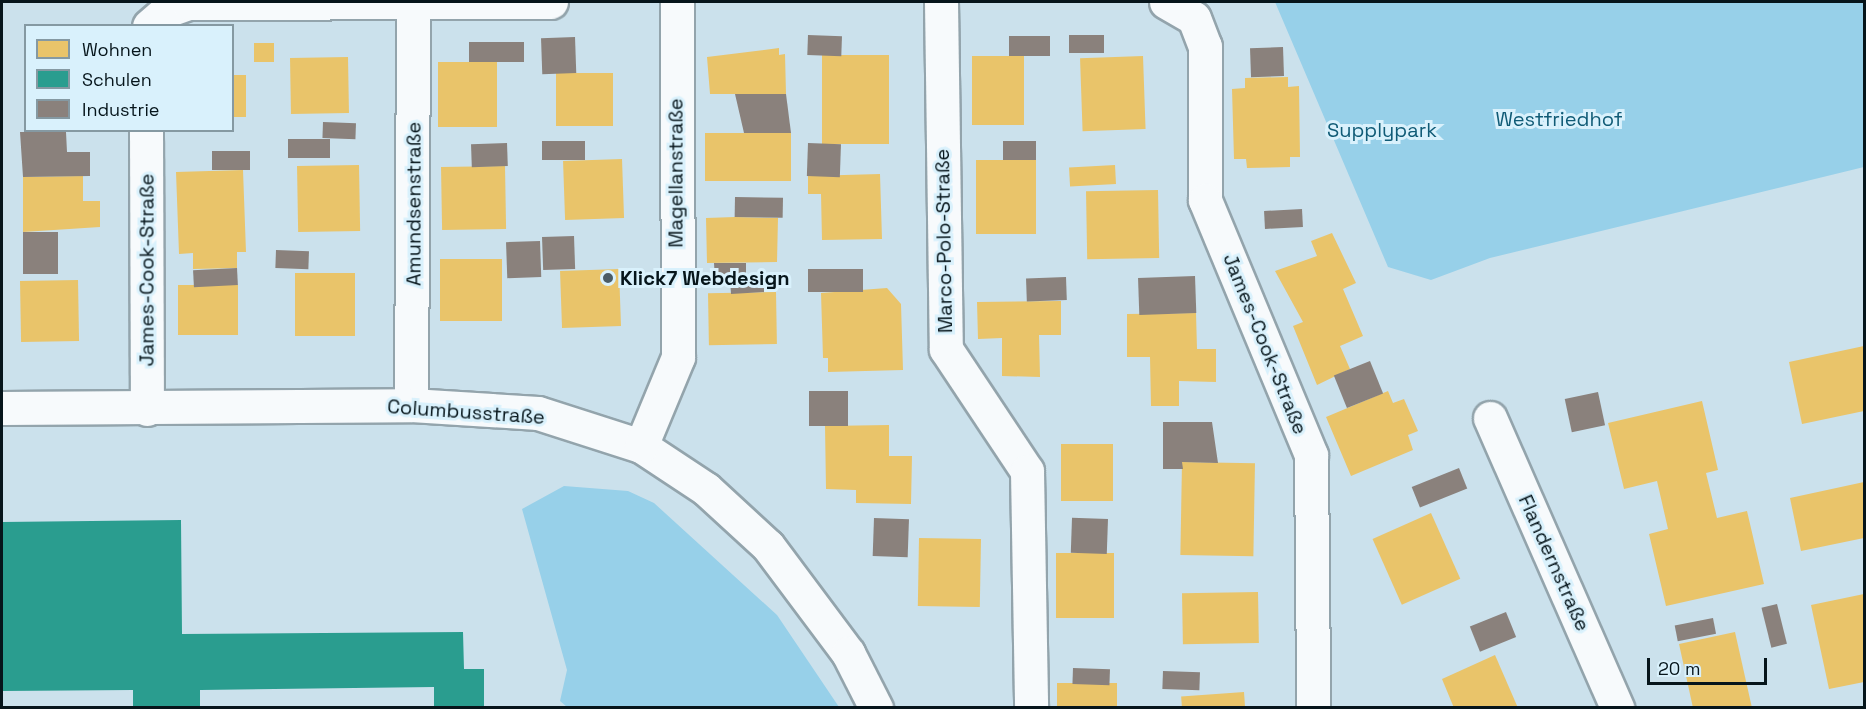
<!DOCTYPE html>
<meta charset="utf-8">
<style>
body{margin:0}
#map{position:relative;width:1866px;height:709px;overflow:hidden;background:#cbe1ec;font-family:"Space Grotesk",sans-serif}
div>[style]{position:absolute}
.green>*{inset:0;background:#97d0e9}
.homes>*{inset:0;background:#e9c46a;transform-origin:0 0}
.schools>*{inset:0;background:#2a9d8f}
.industry>*{inset:0;background:#8a817c;transform-origin:0 0}
.roads{filter:drop-shadow(2px 0 #93a4ac) drop-shadow(-2px 0 #93a4ac) drop-shadow(0 2px #93a4ac) drop-shadow(0 -2px #93a4ac)}
.street>*{height:33px;margin:-16.5px;padding:0 16.5px;transform-origin:16.5px;border-radius:16.5px;background:#f7fafc}
.dots>*{width:16px;height:16px;translate:-50% -50%;box-sizing:border-box;border:3px solid #d9f1fc;border-radius:50%}
span{translate:-50% -50%;white-space:nowrap;text-align:center;line-height:1.15;-webkit-text-stroke:6px #d9f1fc;paint-order:stroke}
.park-label{font-size:20px;color:#105b76}
.street-label{font-size:20px;color:#06151b}
.poi-label{font-size:20px;color:#06151b;font-weight:700}
.left{translate:0 -50%;text-align:left}
.frame{position:absolute;inset:0;border:3px solid #06151b;pointer-events:none}
.legend{position:absolute;left:24px;top:24px;width:210px;height:108px;box-sizing:border-box;background:#d9f1fc;border:2px solid #8599a2;margin:0;padding:8px 10px;list-style:none;font-size:18px;color:#06151b}
.legend li{display:flex;align-items:center;gap:12px;height:30px}
.legend b{width:30px;border:2px solid #8599a2}
.scale{position:absolute;left:1647px;top:658px;width:120px;height:27px;box-sizing:border-box;border:3px solid #06151b;border-top:0;padding-left:8px;font-size:18px;line-height:21px;white-space:nowrap;color:#06151b;-webkit-text-stroke:4px #d9f1fc;paint-order:stroke}
</style>
<div id="map">
<div class="green">
<div style="clip-path:polygon(1275px 2px,1864px 2px,1864px 167px,1490px 258px,1431px 280px,1388px 267px)"></div>
<div style="clip-path:polygon(564px 486px,628px 491px,654px 503px,777px 615px,839px 707px,567px 707px,560px 701px,567px 670px,522px 509px)"></div>
</div>
<div class="homes">
<div style="left:254px;top:43px;width:20px;height:19px"></div>
<div style="clip-path:polygon(779px 48px,779px 55px,785px 54px,786px 94px,710px 94px,707px 57px)"></div>
<div style="left:822px;top:55px;width:67px;height:89px"></div>
<div style="left:972px;top:56px;width:52px;height:69px"></div>
<div style="left:1143px;top:56px;width:73px;height:63px;rotate:88deg"></div>
<div style="left:348px;top:57px;width:56px;height:58px;rotate:89deg"></div>
<div style="left:438px;top:62px;width:59px;height:65px"></div>
<div style="left:556px;top:73px;width:57px;height:53px"></div>
<div style="left:232px;top:75px;width:14px;height:42px"></div>
<div style="clip-path:polygon(1288px 77px,1288px 87px,1299px 86px,1300px 157px,1290px 157px,1290px 167px,1247px 168px,1246px 159px,1234px 159px,1232px 89px,1245px 88px,1245px 78px)"></div>
<div style="left:791px;top:133px;width:48px;height:86px;rotate:90deg"></div>
<div style="left:622px;top:159px;width:59px;height:59px;rotate:88deg"></div>
<div style="left:976px;top:160px;width:60px;height:74px"></div>
<div style="left:359px;top:165px;width:66px;height:62px;rotate:89deg"></div>
<div style="left:1115px;top:165px;width:19px;height:46px;rotate:87deg"></div>
<div style="left:505px;top:166px;width:63px;height:64px;rotate:89deg"></div>
<div style="clip-path:polygon(243px 170px,246px 252px,237px 252px,237px 268px,193px 269px,193px 253px,179px 254px,176px 172px)"></div>
<div style="clip-path:polygon(880px 174px,882px 239px,822px 240px,821px 194px,808px 194px,808px 176px)"></div>
<div style="clip-path:polygon(83px 176px,83px 201px,100px 201px,100px 227px,23px 232px,23px 177px)"></div>
<div style="left:1158px;top:190px;width:68px;height:72px;rotate:89deg"></div>
<div style="clip-path:polygon(735px 217px,778px 218px,777px 262px,707px 263px,706px 218px)"></div>
<div style="clip-path:polygon(1332px 233px,1356px 283px,1343px 289px,1363px 336px,1340px 346px,1350px 369px,1317px 385px,1293px 326px,1303px 322px,1275px 271px,1317px 256px,1311px 241px)"></div>
<div style="left:440px;top:259px;width:62px;height:62px"></div>
<div style="left:619px;top:269px;width:57px;height:59px;rotate:88deg"></div>
<div style="left:295px;top:273px;width:60px;height:63px"></div>
<div style="left:78px;top:280px;width:61px;height:58px;rotate:89deg"></div>
<div style="left:238px;top:285px;width:50px;height:60px;rotate:90deg"></div>
<div style="clip-path:polygon(887px 288px,901px 304px,903px 370px,828px 372px,828px 358px,823px 358px,821px 293px)"></div>
<div style="left:776px;top:292px;width:52px;height:68px;rotate:89deg"></div>
<div style="clip-path:polygon(1061px 301px,1061px 335px,1039px 335px,1040px 377px,1002px 376px,1002px 338px,978px 339px,977px 302px)"></div>
<div style="clip-path:polygon(1196px 313px,1197px 349px,1216px 349px,1216px 382px,1179px 381px,1179px 406px,1151px 406px,1150px 357px,1127px 357px,1127px 314px)"></div>
<div style="clip-path:polygon(1864px 346px,1864px 411px,1802px 424px,1789px 362px)"></div>
<div style="clip-path:polygon(1388px 391px,1393px 403px,1404px 399px,1418px 431px,1408px 435px,1413px 450px,1351px 476px,1326px 417px)"></div>
<div style="clip-path:polygon(1702px 401px,1718px 470px,1706px 473px,1717px 518px,1747px 511px,1764px 584px,1666px 606px,1649px 534px,1668px 529px,1657px 481px,1624px 489px,1608px 423px)"></div>
<div style="clip-path:polygon(889px 425px,889px 456px,912px 456px,911px 504px,856px 503px,856px 490px,826px 489px,825px 426px)"></div>
<div style="left:1061px;top:444px;width:52px;height:57px"></div>
<div style="left:1182px;top:462px;width:73px;height:93px;rotate:1deg"></div>
<div style="clip-path:polygon(1864px 482px,1864px 538px,1801px 551px,1790px 498px)"></div>
<div style="left:1431px;top:513px;width:72px;height:64px;rotate:66deg"></div>
<div style="left:919px;top:538px;width:62px;height:68px;rotate:1deg"></div>
<div style="left:1114px;top:553px;width:65px;height:58px;rotate:90deg"></div>
<div style="left:1258px;top:592px;width:51px;height:76px;rotate:89deg"></div>
<div style="clip-path:polygon(1864px 594px,1864px 682px,1829px 689px,1811px 605px)"></div>
<div style="clip-path:polygon(1735px 632px,1752px 708px,1693px 708px,1679px 644px)"></div>
<div style="clip-path:polygon(1495px 655px,1518px 708px,1454px 708px,1442px 679px)"></div>
<div style="left:1057px;top:683px;width:60px;height:25px"></div>
<div style="left:1244px;top:692px;width:16px;height:63px;rotate:86deg"></div>
</div>
<div class="schools">
<div style="clip-path:polygon(181px 520px,182px 634px,463px 632px,464px 669px,484px 669px,484px 707px,434px 708px,434px 687px,200px 690px,200px 708px,133px 708px,133px 690px,2px 691px,2px 522px)"></div>
</div>
<div class="industry">
<div style="left:808px;top:35px;width:34px;height:20px;rotate:2deg"></div>
<div style="left:1104px;top:35px;width:18px;height:35px;rotate:90deg"></div>
<div style="left:1009px;top:36px;width:41px;height:20px"></div>
<div style="left:575px;top:37px;width:36px;height:34px;rotate:88deg"></div>
<div style="left:469px;top:42px;width:55px;height:20px"></div>
<div style="left:1283px;top:47px;width:29px;height:33px;rotate:88deg"></div>
<div style="clip-path:polygon(735px 94px,786px 94px,791px 133px,744px 133px)"></div>
<div style="left:323px;top:122px;width:33px;height:16px;rotate:2deg"></div>
<div style="clip-path:polygon(20px 132px,66px 132px,67px 152px,90px 152px,90px 176px,23px 177px)"></div>
<div style="left:288px;top:139px;width:42px;height:19px"></div>
<div style="left:542px;top:141px;width:43px;height:19px"></div>
<div style="left:1003px;top:141px;width:33px;height:19px"></div>
<div style="left:507px;top:143px;width:23px;height:36px;rotate:88deg"></div>
<div style="left:808px;top:143px;width:33px;height:33px;rotate:2deg"></div>
<div style="left:250px;top:151px;width:19px;height:38px;rotate:90deg"></div>
<div style="left:735px;top:197px;width:48px;height:20px;rotate:1deg"></div>
<div style="left:1302px;top:209px;width:18px;height:38px;rotate:87deg"></div>
<div style="left:23px;top:232px;width:35px;height:42px"></div>
<div style="left:574px;top:236px;width:33px;height:32px;rotate:88deg"></div>
<div style="left:540px;top:241px;width:36px;height:34px;rotate:88deg"></div>
<div style="left:276px;top:250px;width:33px;height:18px;rotate:2deg"></div>
<div style="clip-path:polygon(714px 263px,746px 263px,746px 279px,765px 279px,765px 292px,731px 294px,730px 279px,715px 280px)"></div>
<div style="left:237px;top:268px;width:17px;height:44px;rotate:87deg"></div>
<div style="left:863px;top:269px;width:23px;height:55px;rotate:90deg"></div>
<div style="left:1195px;top:276px;width:37px;height:57px;rotate:88deg"></div>
<div style="left:1066px;top:277px;width:23px;height:40px;rotate:88deg"></div>
<div style="left:1370px;top:361px;width:35px;height:39px;rotate:68deg"></div>
<div style="left:809px;top:391px;width:39px;height:35px"></div>
<div style="left:1598px;top:392px;width:34px;height:34px;rotate:78deg"></div>
<div style="clip-path:polygon(1163px 422px,1212px 422px,1218px 463px,1182px 462px,1183px 469px,1163px 469px)"></div>
<div style="left:1459px;top:468px;width:22px;height:51px;rotate:68deg"></div>
<div style="left:874px;top:518px;width:35px;height:38px;rotate:2deg"></div>
<div style="left:1108px;top:519px;width:35px;height:36px;rotate:92deg"></div>
<div style="left:1777px;top:604px;width:41px;height:16px;rotate:76deg"></div>
<div style="left:1506px;top:612px;width:27px;height:39px;rotate:68deg"></div>
<div style="left:1713px;top:618px;width:16px;height:39px;rotate:79deg"></div>
<div style="left:1073px;top:668px;width:37px;height:16px;rotate:2deg"></div>
<div style="left:1163px;top:671px;width:37px;height:18px;rotate:2deg"></div>
</div>
<div class="roads">
<div class="street">
<div style="left:941px;top:2px;width:347px;rotate:89.2deg"></div>
<div style="left:946px;top:349px;width:146px;rotate:56.4deg"></div>
<div style="left:1027px;top:471px;width:237px;rotate:89deg"></div>
<div style="left:1166px;top:2px;width:32px;rotate:30deg"></div>
<div style="left:1194px;top:18px;width:30px;rotate:69deg"></div>
<div style="left:1205px;top:46px;width:154px;rotate:90deg"></div>
<div style="left:1205px;top:200px;width:276px;rotate:67.4deg"></div>
<div style="left:1311px;top:455px;width:253px;rotate:89.5deg"></div>
<div style="left:149px;top:26px;width:23px;rotate:-41deg"></div>
<div style="left:166px;top:11px;width:23px;rotate:-20deg"></div>
<div style="left:188px;top:3px;width:363px;rotate:-0.2deg"></div>
<div style="left:146px;top:130px;width:279px;rotate:89.8deg"></div>
<div style="left:411px;top:405px;width:402px;rotate:-89.7deg"></div>
<div style="left:2px;top:408px;width:409px;rotate:-0.4deg"></div>
<div style="left:411px;top:405px;width:127px;rotate:3.6deg"></div>
<div style="left:538px;top:413px;width:108px;rotate:17.8deg"></div>
<div style="left:641px;top:446px;width:78px;rotate:33.5deg"></div>
<div style="left:706px;top:489px;width:84px;rotate:42.6deg"></div>
<div style="left:768px;top:546px;width:134px;rotate:53.2deg"></div>
<div style="left:848px;top:653px;width:62px;rotate:63deg"></div>
<div style="left:1490px;top:418px;width:317px;rotate:66.3deg"></div>
<div style="left:641px;top:446px;width:96px;rotate:-67.4deg"></div>
<div style="left:678px;top:357px;width:355px;rotate:-90.2deg"></div>
</div>
</div>
<div class="dots">
<div style="left:608px;top:278px;background:#4b5c64"></div>
</div>
<div class="park-label">
<span style="left:1559px;top:119px">Westfriedhof</span>
<span style="left:1382px;top:130px">Supplypark</span>
</div>
<div class="street-label">
<span style="left:676px;top:173px;rotate:-90deg">Magellanstraße</span>
<span style="left:414px;top:204px;rotate:-90deg">Amundsenstraße</span>
<span style="left:944px;top:241px;rotate:-91deg">Marco-Polo-Straße</span>
<span style="left:147px;top:270px;rotate:-90deg">James-Cook-Straße</span>
<span style="left:1265px;top:344px;rotate:68deg">James-Cook-Straße</span>
<span style="left:466px;top:412px;rotate:4deg">Columbusstraße</span>
<span style="left:1554px;top:563px;rotate:66deg">Flandernstraße</span>
</div>
<div class="poi-label">
<span class="left" style="left:620px;top:278px">Klick7 Webdesign</span>
</div>
<div class="frame"></div>
<ul class="legend">
<li><b style="height:16px;background:#e9c46a"></b>Wohnen</li>
<li><b style="height:16px;background:#2a9d8f"></b>Schulen</li>
<li><b style="height:16px;background:#8a817c"></b>Industrie</li>
</ul>
<div class="scale">20 m</div>
</div>
